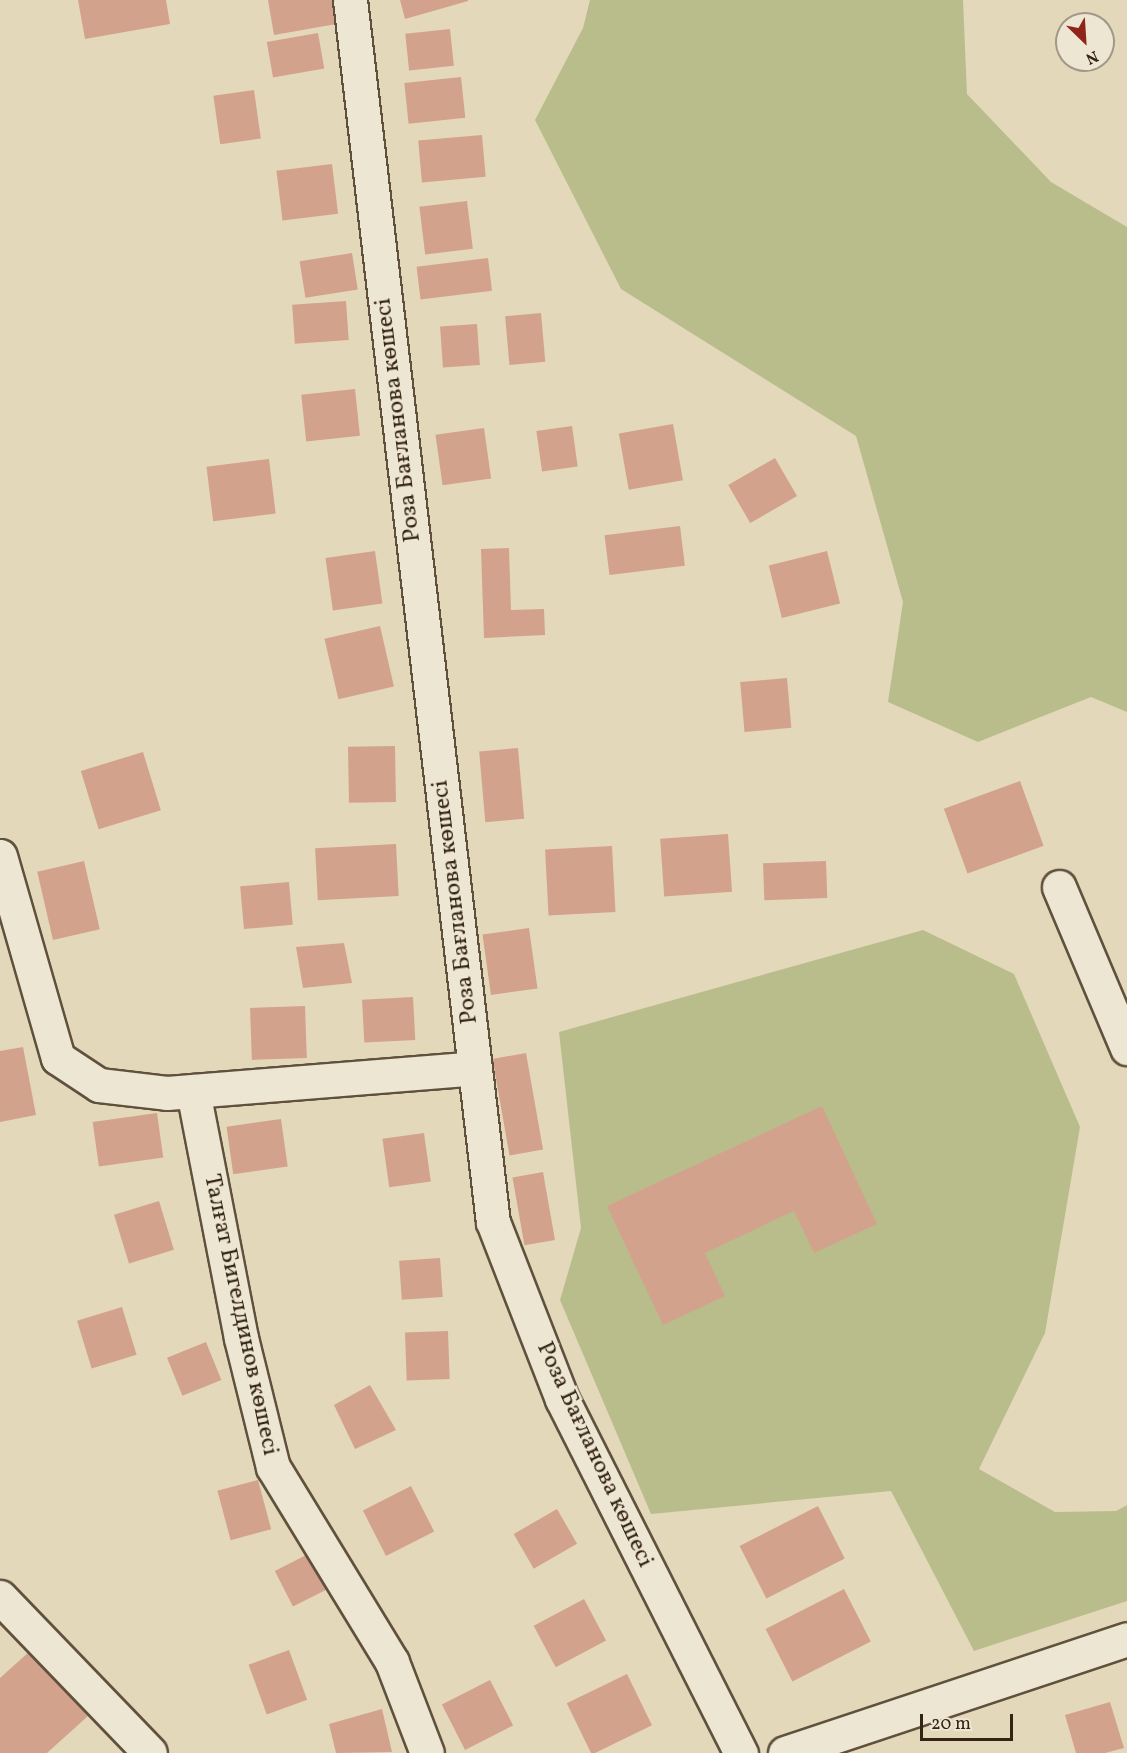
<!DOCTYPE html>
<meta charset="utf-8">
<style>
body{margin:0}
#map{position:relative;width:1127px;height:1753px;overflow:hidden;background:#e4d8ba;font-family:Vollkorn,serif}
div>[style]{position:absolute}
.green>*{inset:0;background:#b9bd8c}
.building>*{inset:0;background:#d3a28c;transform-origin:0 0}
.roads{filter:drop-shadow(2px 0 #60513d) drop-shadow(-2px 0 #60513d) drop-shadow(0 2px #60513d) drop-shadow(0 -2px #60513d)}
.minor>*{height:33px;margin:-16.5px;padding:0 16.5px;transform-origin:16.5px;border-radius:16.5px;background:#ede6d2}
span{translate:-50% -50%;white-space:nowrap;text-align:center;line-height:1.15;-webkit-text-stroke:5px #ede6d2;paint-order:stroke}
.street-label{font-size:24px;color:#342413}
.north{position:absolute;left:1055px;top:12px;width:60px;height:60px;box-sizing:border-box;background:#ede6d2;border:2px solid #a39886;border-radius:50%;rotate:155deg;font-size:16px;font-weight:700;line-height:24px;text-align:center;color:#342413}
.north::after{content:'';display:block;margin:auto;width:21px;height:27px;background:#8f2418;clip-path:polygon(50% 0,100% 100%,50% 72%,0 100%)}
.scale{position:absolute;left:920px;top:1714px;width:93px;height:27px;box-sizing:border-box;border:3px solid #342413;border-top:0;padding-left:8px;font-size:18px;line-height:21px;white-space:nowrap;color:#342413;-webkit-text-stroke:4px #ede6d2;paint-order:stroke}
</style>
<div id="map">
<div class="green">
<div style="clip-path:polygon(590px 0,963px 0,967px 94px,1051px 182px,1127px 227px,1127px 712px,1091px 697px,978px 742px,888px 702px,903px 602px,856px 436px,621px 289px,535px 120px,583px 28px)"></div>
<div style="clip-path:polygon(923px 930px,1014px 974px,1080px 1127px,1045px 1333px,979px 1469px,1055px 1512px,1116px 1511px,1127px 1505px,1127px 1601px,974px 1651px,891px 1491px,651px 1514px,560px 1300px,581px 1228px,559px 1032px)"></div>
</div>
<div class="building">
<div style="clip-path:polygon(78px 0,166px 0,170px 24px,85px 39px)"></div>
<div style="clip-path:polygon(268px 0,338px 0,342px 23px,274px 35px)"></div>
<div style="clip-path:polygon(400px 0,468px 0,468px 1px,405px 19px)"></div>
<div style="left:450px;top:29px;width:37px;height:45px;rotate:84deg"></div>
<div style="left:318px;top:33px;width:36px;height:52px;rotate:80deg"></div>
<div style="left:461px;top:77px;width:41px;height:57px;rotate:84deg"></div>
<div style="left:254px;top:90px;width:49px;height:41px;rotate:82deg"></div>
<div style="left:482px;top:135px;width:42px;height:64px;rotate:85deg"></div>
<div style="left:332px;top:164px;width:50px;height:56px;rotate:83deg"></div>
<div style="left:467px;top:201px;width:48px;height:48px;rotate:83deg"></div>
<div style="left:352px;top:253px;width:37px;height:53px;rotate:81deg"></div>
<div style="left:488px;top:258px;width:33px;height:72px;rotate:83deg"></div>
<div style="left:346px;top:301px;width:39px;height:54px;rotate:86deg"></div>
<div style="left:541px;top:313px;width:49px;height:36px;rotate:85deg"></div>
<div style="left:477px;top:324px;width:41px;height:37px;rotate:86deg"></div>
<div style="left:355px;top:389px;width:47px;height:54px;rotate:84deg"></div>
<div style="left:673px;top:424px;width:57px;height:55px;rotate:80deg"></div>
<div style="left:572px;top:426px;width:41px;height:36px;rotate:82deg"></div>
<div style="left:484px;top:428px;width:51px;height:49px;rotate:82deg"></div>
<div style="left:775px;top:458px;width:44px;height:54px;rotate:60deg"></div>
<div style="left:269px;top:459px;width:55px;height:63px;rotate:83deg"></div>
<div style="left:680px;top:526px;width:40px;height:76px;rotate:83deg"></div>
<div style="clip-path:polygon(509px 548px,511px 610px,544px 609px,545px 635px,484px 638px,481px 549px)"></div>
<div style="left:375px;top:551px;width:53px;height:50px;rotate:82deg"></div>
<div style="left:827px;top:551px;width:54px;height:60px;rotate:76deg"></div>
<div style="left:380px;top:626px;width:62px;height:57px;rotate:77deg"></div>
<div style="left:787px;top:678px;width:50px;height:47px;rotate:85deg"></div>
<div style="left:395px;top:746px;width:56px;height:47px;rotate:89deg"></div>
<div style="left:518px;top:748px;width:71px;height:39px;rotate:85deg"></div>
<div style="left:143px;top:752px;width:61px;height:65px;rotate:73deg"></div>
<div style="left:1020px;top:781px;width:69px;height:81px;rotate:70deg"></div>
<div style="left:728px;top:834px;width:58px;height:68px;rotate:86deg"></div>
<div style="left:396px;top:844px;width:52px;height:81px;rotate:87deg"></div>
<div style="left:612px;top:846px;width:66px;height:67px;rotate:87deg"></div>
<div style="left:84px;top:861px;width:70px;height:48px;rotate:77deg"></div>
<div style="left:826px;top:861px;width:37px;height:63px;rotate:88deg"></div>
<div style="left:289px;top:882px;width:43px;height:49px;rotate:85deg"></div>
<div style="left:529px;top:928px;width:61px;height:47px;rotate:82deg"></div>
<div style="clip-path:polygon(344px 943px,352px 983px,303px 988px,296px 947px)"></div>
<div style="left:413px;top:997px;width:43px;height:51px;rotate:87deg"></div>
<div style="left:305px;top:1006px;width:52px;height:55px;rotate:88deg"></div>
<div style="clip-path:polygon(23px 1047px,36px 1115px,0 1122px,0 1051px)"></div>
<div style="left:526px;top:1053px;width:98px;height:34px;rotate:80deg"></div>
<div style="clip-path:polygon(822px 1106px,877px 1224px,814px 1253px,794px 1211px,705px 1253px,725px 1296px,663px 1325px,607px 1206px)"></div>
<div style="left:157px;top:1113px;width:45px;height:65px;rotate:82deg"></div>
<div style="left:281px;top:1119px;width:48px;height:55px;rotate:82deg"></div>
<div style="left:424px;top:1133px;width:49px;height:42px;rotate:82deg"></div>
<div style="left:543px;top:1172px;width:69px;height:31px;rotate:80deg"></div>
<div style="left:159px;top:1201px;width:51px;height:47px;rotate:73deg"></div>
<div style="left:440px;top:1258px;width:39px;height:41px;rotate:86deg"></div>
<div style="left:122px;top:1307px;width:50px;height:47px;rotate:73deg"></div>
<div style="left:448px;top:1331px;width:48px;height:43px;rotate:88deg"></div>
<div style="left:206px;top:1342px;width:41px;height:42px;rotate:68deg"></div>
<div style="clip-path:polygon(370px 1385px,396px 1430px,355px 1449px,334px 1405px)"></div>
<div style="left:258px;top:1480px;width:51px;height:42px;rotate:75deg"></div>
<div style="left:411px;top:1486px;width:51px;height:54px;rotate:63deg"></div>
<div style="left:818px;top:1506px;width:59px;height:88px;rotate:63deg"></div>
<div style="left:557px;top:1509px;width:40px;height:50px;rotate:60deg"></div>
<div style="left:314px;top:1551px;width:40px;height:44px;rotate:63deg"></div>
<div style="left:844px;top:1589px;width:59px;height:88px;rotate:63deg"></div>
<div style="left:584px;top:1599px;width:47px;height:57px;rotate:62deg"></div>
<div style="left:289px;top:1650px;width:53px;height:43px;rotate:70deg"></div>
<div style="clip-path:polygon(30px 1651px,88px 1716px,47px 1753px,0 1753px,0 1678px)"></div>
<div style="left:627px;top:1674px;width:57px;height:67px;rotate:64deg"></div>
<div style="left:490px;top:1680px;width:51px;height:54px;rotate:63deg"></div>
<div style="clip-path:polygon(1110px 1702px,1124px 1748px,1105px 1753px,1076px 1753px,1065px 1715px)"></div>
<div style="clip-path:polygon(382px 1709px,392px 1752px,336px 1753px,329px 1724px)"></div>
</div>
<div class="roads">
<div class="minor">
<div style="left:350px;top:0;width:1230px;rotate:83.33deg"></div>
<div style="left:493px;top:1222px;width:190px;rotate:68.7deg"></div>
<div style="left:562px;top:1399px;width:397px;rotate:63.2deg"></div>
<div style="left:0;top:856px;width:210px;rotate:74deg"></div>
<div style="left:58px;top:1058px;width:49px;rotate:33.4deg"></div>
<div style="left:99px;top:1085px;width:68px;rotate:6.7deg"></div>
<div style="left:167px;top:1093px;width:309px;rotate:-4.6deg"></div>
<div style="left:1059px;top:887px;width:175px;rotate:67.1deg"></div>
<div style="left:193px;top:1091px;width:252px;rotate:79deg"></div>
<div style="left:241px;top:1338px;width:133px;rotate:76.1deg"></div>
<div style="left:273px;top:1467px;width:228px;rotate:58.6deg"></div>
<div style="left:392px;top:1662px;width:97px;rotate:69deg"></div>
<div style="left:0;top:1597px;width:216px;rotate:46.1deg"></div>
<div style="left:785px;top:1753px;width:360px;rotate:-18.4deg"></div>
</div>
</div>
<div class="street-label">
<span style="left:399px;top:420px;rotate:-97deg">Роза Бағланова көшесі</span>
<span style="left:456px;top:902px;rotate:-97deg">Роза Бағланова көшесі</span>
<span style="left:240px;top:1315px;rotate:78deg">Талғат Бигелдинов көшесі</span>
<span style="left:594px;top:1455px;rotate:65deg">Роза Бағланова көшесі</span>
</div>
<div class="north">N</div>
<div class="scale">20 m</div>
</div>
